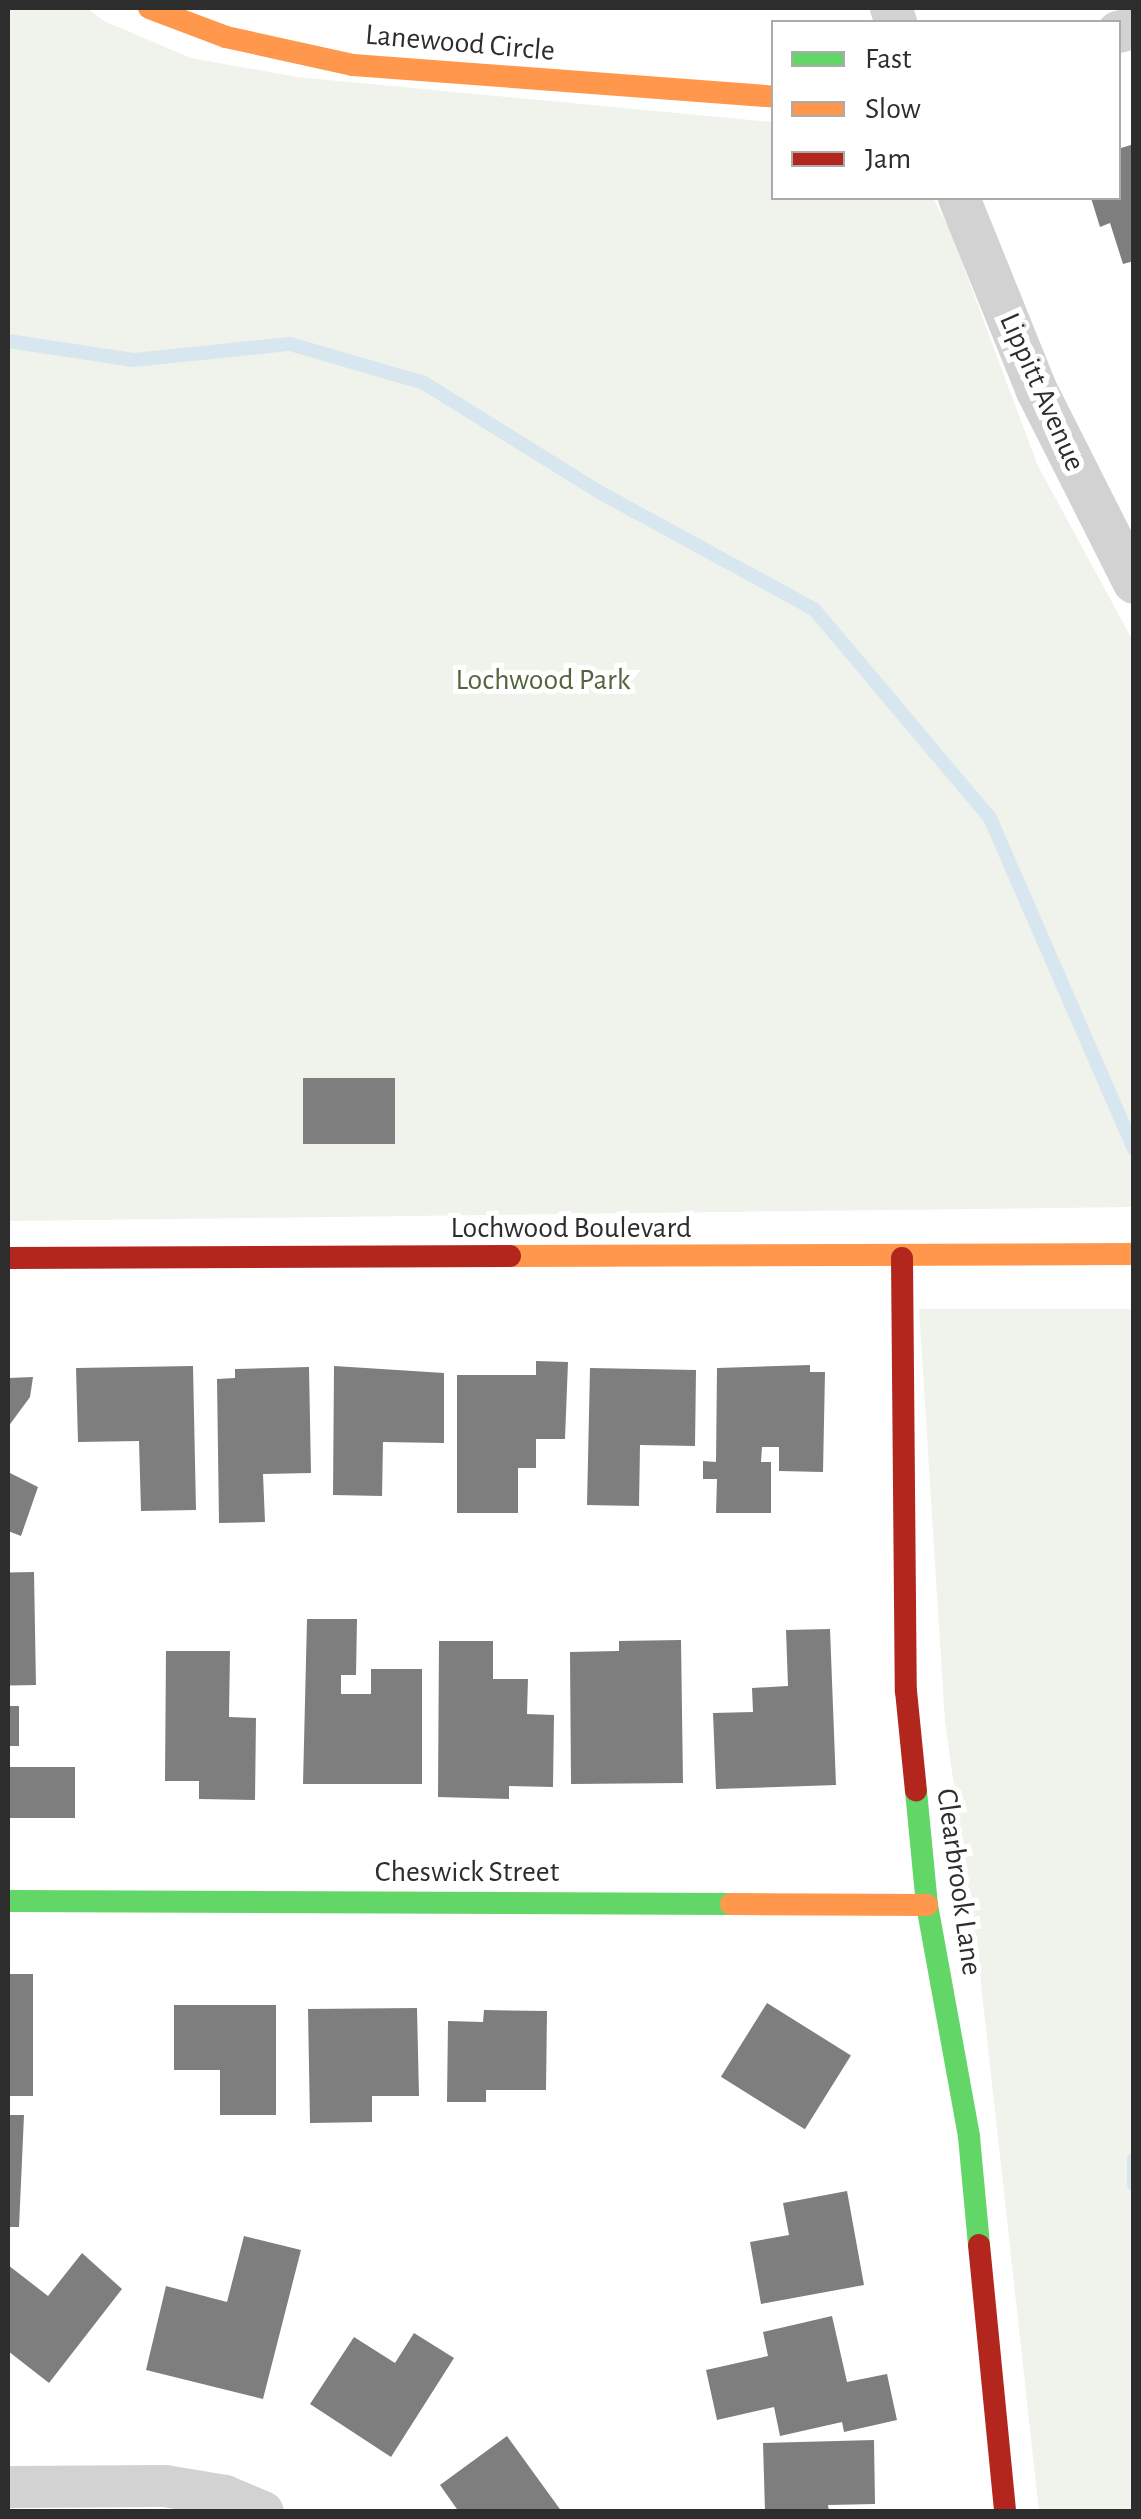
<!DOCTYPE html>
<style>
body{margin:0}
#map{position:relative;width:1141px;height:2519px;overflow:hidden;background:#fff;font-family:"Alegreya Sans",sans-serif}
div>[style]{position:absolute}
.green>*{inset:0;background:#f0f3eb}
.stream>*{height:14px;margin:-7px;padding:0 7px;transform-origin:7px;border-radius:7px;background:#d8e7ef}
.building>*{inset:0;background:#7e7e7e;transform-origin:0 0}
.street>*{height:42px;margin:-21px;padding:0 21px;transform-origin:21px;border-radius:21px;background:#d2d2d2}
.fast>*{height:22px;margin:-11px;padding:0 11px;transform-origin:11px;border-radius:11px;background:#63d668}
.slow>*{height:22px;margin:-11px;padding:0 11px;transform-origin:11px;border-radius:11px;background:#ff974d}
.jam>*{height:22px;margin:-11px;padding:0 11px;transform-origin:11px;border-radius:11px;background:#b3261e}
span{translate:-50% -50%;white-space:nowrap;text-align:center;line-height:1.15;-webkit-text-stroke:10px #fff;paint-order:stroke}
.street-label{font-size:30px;color:#2d2d2d}
.park-label{font-size:30px;color:#52653e}
.frame{position:absolute;inset:0;border:10px solid #2d2d2d;pointer-events:none}
.legend{position:absolute;left:771px;top:20px;width:350px;height:180px;box-sizing:border-box;background:#fff;border:2px solid #ababab;margin:0;padding:12px 18px;list-style:none;font-size:30px;color:#2d2d2d}
.legend li{display:flex;align-items:center;gap:20px;height:50px}
.legend b{width:50px;border:2px solid #ababab}
</style>
<div id="map">
<div class="green">
<div style="clip-path:polygon(8px 8px,86px 8px,106px 22px,191px 58px,297px 77px,773px 122px,774px 198px,933px 198px,950px 230px,1037px 464px,1133px 641px,1133px 1207px,8px 1221px)"></div>
<div style="clip-path:polygon(919px 1309px,1133px 1309px,1133px 2511px,1039px 2511px,978px 1956px,945px 1722px)"></div>
</div>
<div class="stream">
<div style="left:8px;top:341px;width:127px;rotate:8.6deg"></div>
<div style="left:134px;top:360px;width:157px;rotate:-5.9deg"></div>
<div style="left:290px;top:344px;width:140px;rotate:16.2deg"></div>
<div style="left:424px;top:383px;width:208px;rotate:31.9deg"></div>
<div style="left:601px;top:493px;width:243px;rotate:28.6deg"></div>
<div style="left:814px;top:609px;width:273px;rotate:49.9deg"></div>
<div style="left:990px;top:818px;width:361px;rotate:66.5deg"></div>
<div style="left:1134px;top:2159px;width:25px;rotate:90deg"></div>
</div>
<div class="building">
<div style="clip-path:polygon(1134px 144px,1134px 261px,1123px 264px,1110px 223px,1100px 227px,1091px 198px,1118px 198px,1118px 149px)"></div>
<div style="left:303px;top:1078px;width:92px;height:66px"></div>
<div style="clip-path:polygon(536px 1361px,568px 1362px,565px 1439px,536px 1439px,536px 1468px,518px 1468px,518px 1513px,457px 1513px,457px 1375px,536px 1375px)"></div>
<div style="clip-path:polygon(810px 1365px,810px 1372px,825px 1372px,823px 1472px,779px 1471px,779px 1447px,762px 1447px,761px 1462px,771px 1462px,771px 1513px,716px 1513px,717px 1479px,703px 1479px,703px 1461px,716px 1462px,717px 1368px)"></div>
<div style="clip-path:polygon(193px 1366px,196px 1510px,141px 1511px,139px 1441px,78px 1442px,76px 1368px)"></div>
<div style="clip-path:polygon(334px 1366px,444px 1373px,444px 1443px,383px 1442px,382px 1496px,333px 1495px)"></div>
<div style="clip-path:polygon(309px 1367px,311px 1473px,263px 1474px,265px 1522px,219px 1523px,217px 1379px,235px 1378px,235px 1369px)"></div>
<div style="clip-path:polygon(590px 1368px,696px 1370px,695px 1446px,640px 1445px,639px 1506px,587px 1505px)"></div>
<div style="clip-path:polygon(33px 1377px,30px 1397px,8px 1427px,8px 1378px)"></div>
<div style="clip-path:polygon(8px 1472px,38px 1487px,21px 1536px,8px 1531px)"></div>
<div style="left:34px;top:1572px;width:113px;height:26px;rotate:89deg"></div>
<div style="clip-path:polygon(307px 1619px,357px 1619px,356px 1675px,341px 1675px,341px 1694px,371px 1694px,371px 1669px,422px 1669px,422px 1784px,303px 1784px)"></div>
<div style="clip-path:polygon(830px 1629px,836px 1785px,716px 1789px,713px 1713px,753px 1712px,752px 1688px,788px 1686px,786px 1630px)"></div>
<div style="clip-path:polygon(681px 1640px,683px 1783px,571px 1784px,570px 1652px,619px 1651px,619px 1641px)"></div>
<div style="clip-path:polygon(439px 1641px,493px 1641px,493px 1679px,528px 1679px,527px 1714px,554px 1715px,553px 1787px,509px 1786px,509px 1799px,438px 1797px)"></div>
<div style="clip-path:polygon(166px 1651px,230px 1651px,229px 1717px,256px 1718px,255px 1800px,199px 1799px,199px 1781px,165px 1781px)"></div>
<div style="left:8px;top:1706px;width:11px;height:40px"></div>
<div style="left:8px;top:1767px;width:67px;height:51px"></div>
<div style="left:8px;top:1974px;width:25px;height:122px"></div>
<div style="left:767px;top:2003px;width:99px;height:87px;rotate:32deg"></div>
<div style="clip-path:polygon(174px 2005px,276px 2005px,276px 2115px,220px 2115px,220px 2070px,174px 2070px)"></div>
<div style="clip-path:polygon(417px 2008px,419px 2096px,372px 2096px,372px 2122px,310px 2123px,308px 2009px)"></div>
<div style="clip-path:polygon(484px 2010px,547px 2011px,546px 2090px,486px 2090px,486px 2102px,447px 2102px,448px 2021px,483px 2022px)"></div>
<div style="clip-path:polygon(8px 2115px,24px 2115px,19px 2227px,8px 2227px)"></div>
<div style="clip-path:polygon(847px 2191px,864px 2285px,761px 2304px,750px 2242px,789px 2235px,783px 2203px)"></div>
<div style="clip-path:polygon(244px 2236px,301px 2250px,263px 2399px,146px 2370px,166px 2286px,227px 2302px)"></div>
<div style="clip-path:polygon(82px 2253px,122px 2289px,49px 2383px,8px 2351px,8px 2265px,48px 2296px)"></div>
<div style="clip-path:polygon(832px 2316px,847px 2382px,887px 2374px,897px 2420px,844px 2432px,842px 2422px,780px 2436px,774px 2407px,717px 2420px,706px 2370px,768px 2356px,763px 2332px)"></div>
<div style="clip-path:polygon(414px 2333px,454px 2358px,391px 2457px,310px 2404px,354px 2337px,395px 2363px)"></div>
<div style="clip-path:polygon(507px 2436px,562px 2512px,459px 2512px,440px 2485px)"></div>
<div style="clip-path:polygon(874px 2440px,875px 2504px,828px 2505px,829px 2512px,765px 2512px,763px 2443px)"></div>
</div>
<div class="street">
<div style="left:891px;top:8px;width:15px;rotate:70deg"></div>
<div style="left:1118px;top:32px;width:16px;rotate:-14deg"></div>
<div style="left:959px;top:198px;width:206px;rotate:68deg"></div>
<div style="left:1036px;top:389px;width:217px;rotate:63.2deg"></div>
<div style="left:8px;top:2487px;width:157px;rotate:-0.4deg"></div>
<div style="left:165px;top:2486px;width:61px;rotate:9.5deg"></div>
<div style="left:225px;top:2496px;width:41px;rotate:22.8deg"></div>
</div>
<div class="fast">
<div style="left:916px;top:1791px;width:115px;rotate:84.5deg"></div>
<div style="left:927px;top:1905px;width:236px;rotate:79.7deg"></div>
<div style="left:969px;top:2137px;width:108px;rotate:84.7deg"></div>
<div style="left:8px;top:1901px;width:723px;rotate:0.24deg"></div>
</div>
<div class="slow">
<div style="left:149px;top:8px;width:82px;rotate:20.6deg"></div>
<div style="left:226px;top:37px;width:130px;rotate:12.4deg"></div>
<div style="left:353px;top:65px;width:422px;rotate:4.3deg"></div>
<div style="left:510px;top:1256px;width:624px;rotate:-0.18deg"></div>
<div style="left:731px;top:1904px;width:196px;rotate:0.3deg"></div>
</div>
<div class="jam">
<div style="left:8px;top:1258px;width:502px;rotate:-0.23deg"></div>
<div style="left:902px;top:1258px;width:433px;rotate:89.5deg"></div>
<div style="left:906px;top:1691px;width:100px;rotate:84.3deg"></div>
<div style="left:979px;top:2245px;width:268px;rotate:84.4deg"></div>
</div>
<div class="street-label">
<span style="left:460px;top:43px;rotate:5deg">Lanewood Circle</span>
<span style="left:1042px;top:392px;rotate:66deg">Lippitt Avenue</span>
<span style="left:571px;top:1228px">Lochwood Boulevard</span>
<span style="left:467px;top:1872px">Cheswick Street</span>
<span style="left:959px;top:1882px;rotate:82deg">Clearbrook Lane</span>
</div>
<div class="park-label">
<span style="left:543px;top:680px">Lochwood Park</span>
</div>
<div class="frame"></div>
<ul class="legend">
<li><b style="height:12px;background:#63d668"></b>Fast</li>
<li><b style="height:12px;background:#ff974d"></b>Slow</li>
<li><b style="height:12px;background:#b3261e"></b>Jam</li>
</ul>
</div>
